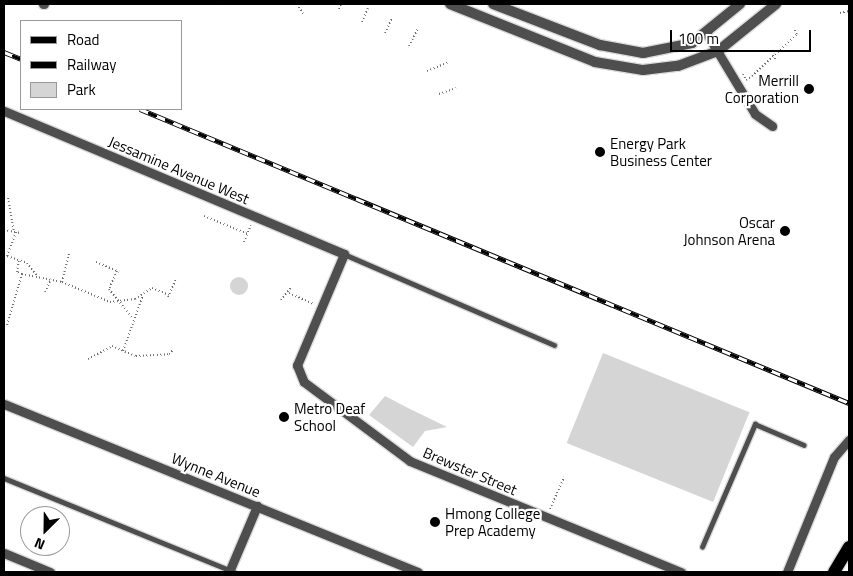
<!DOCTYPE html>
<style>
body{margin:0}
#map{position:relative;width:853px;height:576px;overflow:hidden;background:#fff;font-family:"Titillium Web",sans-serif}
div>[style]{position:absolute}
.green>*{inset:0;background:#d5d5d5;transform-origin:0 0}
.round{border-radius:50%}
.path>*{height:2px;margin-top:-1px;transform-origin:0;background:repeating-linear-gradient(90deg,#707070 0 1px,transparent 0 3.5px)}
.roads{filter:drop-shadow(1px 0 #dbdbdb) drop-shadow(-1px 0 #dbdbdb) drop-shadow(0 1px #dbdbdb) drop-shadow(0 -1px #dbdbdb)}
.service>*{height:4.5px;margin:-2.25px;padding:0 2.25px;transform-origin:2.25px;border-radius:2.25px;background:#4e4e4e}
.minor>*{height:9px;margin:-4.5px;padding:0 4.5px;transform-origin:4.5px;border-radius:4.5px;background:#4e4e4e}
.tertiary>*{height:10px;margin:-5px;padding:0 5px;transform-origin:5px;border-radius:5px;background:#4e4e4e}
.primary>*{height:12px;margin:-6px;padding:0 6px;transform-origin:6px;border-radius:6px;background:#000}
.rail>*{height:5px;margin-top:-2.5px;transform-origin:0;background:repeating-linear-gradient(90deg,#fff 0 9px,#000 0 18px);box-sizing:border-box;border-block:1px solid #000}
.dots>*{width:14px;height:14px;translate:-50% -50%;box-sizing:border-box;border:2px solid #fff;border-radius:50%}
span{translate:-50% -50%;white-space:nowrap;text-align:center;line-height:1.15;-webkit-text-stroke:4.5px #fff;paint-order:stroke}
.poi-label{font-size:15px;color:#000}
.right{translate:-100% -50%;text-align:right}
.left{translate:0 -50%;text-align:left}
.street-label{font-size:15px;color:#000}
.frame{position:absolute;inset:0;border:5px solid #000;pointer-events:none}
.legend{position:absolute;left:20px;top:20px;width:162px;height:90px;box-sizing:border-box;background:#fff;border:1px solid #999;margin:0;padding:6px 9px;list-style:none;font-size:15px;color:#000}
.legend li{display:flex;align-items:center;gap:10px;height:25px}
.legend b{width:25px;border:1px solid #999}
.north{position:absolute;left:20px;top:506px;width:50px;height:50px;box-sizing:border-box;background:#fff;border:1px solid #999;border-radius:50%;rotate:203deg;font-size:14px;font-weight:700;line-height:20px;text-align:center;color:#000}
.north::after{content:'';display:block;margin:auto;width:18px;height:22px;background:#000;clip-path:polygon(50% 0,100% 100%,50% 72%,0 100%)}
.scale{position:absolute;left:670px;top:30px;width:141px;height:22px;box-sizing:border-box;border:2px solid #000;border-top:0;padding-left:6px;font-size:15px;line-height:18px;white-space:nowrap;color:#000;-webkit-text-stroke:4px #fff;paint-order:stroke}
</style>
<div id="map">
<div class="green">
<div class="round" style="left:230px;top:277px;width:18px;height:18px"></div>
<div style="left:603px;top:353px;width:158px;height:97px;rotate:22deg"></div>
<div style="clip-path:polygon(385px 396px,406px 407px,447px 427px,425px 431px,413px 447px,369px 415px)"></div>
</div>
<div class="path">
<div style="left:222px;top:4px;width:3px;rotate:45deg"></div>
<div style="left:297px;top:4px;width:13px;rotate:58deg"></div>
<div style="left:339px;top:9px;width:5px;rotate:-68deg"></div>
<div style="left:840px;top:13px;width:9px;rotate:-13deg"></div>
<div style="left:362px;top:22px;width:15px;rotate:-67deg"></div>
<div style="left:385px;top:33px;width:17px;rotate:-65deg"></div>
<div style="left:409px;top:46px;width:20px;rotate:-63deg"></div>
<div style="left:773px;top:55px;width:6px;rotate:59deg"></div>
<div style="left:427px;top:71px;width:22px;rotate:-22deg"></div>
<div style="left:743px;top:74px;width:7px;rotate:63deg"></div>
<div style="left:746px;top:80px;width:7px;rotate:-34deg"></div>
<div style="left:752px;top:76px;width:62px;rotate:-43deg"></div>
<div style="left:797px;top:34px;width:7px;rotate:-117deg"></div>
<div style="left:439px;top:94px;width:18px;rotate:-19deg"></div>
<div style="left:8px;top:198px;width:34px;rotate:80deg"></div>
<div style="left:204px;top:216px;width:48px;rotate:22.2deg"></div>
<div style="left:4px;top:230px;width:17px;rotate:10deg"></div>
<div style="left:244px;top:242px;width:18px;rotate:-68deg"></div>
<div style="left:4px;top:255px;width:24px;rotate:19deg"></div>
<div style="left:27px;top:263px;width:16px;rotate:52deg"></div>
<div style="left:7px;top:256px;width:26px;rotate:-69deg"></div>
<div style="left:96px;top:262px;width:25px;rotate:23deg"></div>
<div style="left:117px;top:271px;width:20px;rotate:114deg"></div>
<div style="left:109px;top:289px;width:38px;rotate:51deg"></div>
<div style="left:22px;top:274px;width:41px;rotate:11.3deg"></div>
<div style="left:62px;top:282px;width:30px;rotate:-76deg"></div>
<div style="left:62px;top:282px;width:52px;rotate:22.6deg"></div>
<div style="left:110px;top:302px;width:25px;rotate:-7deg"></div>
<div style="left:135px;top:299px;width:20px;rotate:-33deg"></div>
<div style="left:152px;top:288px;width:18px;rotate:22deg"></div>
<div style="left:45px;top:292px;width:14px;rotate:-65deg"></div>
<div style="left:289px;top:293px;width:27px;rotate:24deg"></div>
<div style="left:168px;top:297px;width:20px;rotate:-66deg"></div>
<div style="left:281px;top:300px;width:16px;rotate:-52deg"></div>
<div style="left:7px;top:325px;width:53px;rotate:-73.6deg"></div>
<div style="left:22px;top:274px;width:5px;rotate:-158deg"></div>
<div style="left:17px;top:272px;width:12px;rotate:-81deg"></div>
<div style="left:123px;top:351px;width:59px;rotate:-70.3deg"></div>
<div style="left:88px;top:359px;width:27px;rotate:-28deg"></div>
<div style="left:112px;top:346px;width:26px;rotate:23deg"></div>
<div style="left:136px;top:356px;width:33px;rotate:-3deg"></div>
<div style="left:169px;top:354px;width:6px;rotate:-45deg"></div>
<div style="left:550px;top:509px;width:35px;rotate:-66deg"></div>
</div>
<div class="roads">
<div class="service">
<div style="left:344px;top:254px;width:229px;rotate:23.4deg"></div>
<div style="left:4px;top:478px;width:248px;rotate:22.2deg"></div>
<div style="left:702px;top:547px;width:134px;rotate:-66.7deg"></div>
<div style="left:755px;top:424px;width:53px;rotate:23.2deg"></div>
</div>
<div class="minor">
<div style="left:43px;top:4px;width:1px"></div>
<div style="left:707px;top:34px;width:93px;rotate:59deg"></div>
<div style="left:755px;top:114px;width:21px;rotate:35deg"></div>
<div style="left:4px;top:111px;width:369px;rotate:22.8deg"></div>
<div style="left:344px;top:254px;width:121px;rotate:112.9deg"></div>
<div style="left:297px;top:365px;width:18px;rotate:68deg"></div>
<div style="left:304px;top:382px;width:132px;rotate:36.7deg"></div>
<div style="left:410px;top:461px;width:293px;rotate:22.3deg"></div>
<div style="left:4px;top:404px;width:447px;rotate:22.1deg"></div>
<div style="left:4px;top:553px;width:50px;rotate:22.4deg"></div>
<div style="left:229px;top:572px;width:72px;rotate:-67deg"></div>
<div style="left:787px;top:572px;width:124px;rotate:-67.8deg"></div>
<div style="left:834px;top:457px;width:23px;rotate:-49deg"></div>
</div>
<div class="tertiary">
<div style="left:450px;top:4px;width:156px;rotate:21.8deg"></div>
<div style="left:595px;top:62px;width:49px;rotate:9.5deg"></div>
<div style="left:643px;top:70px;width:35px;rotate:-7deg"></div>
<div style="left:678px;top:66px;width:43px;rotate:-20.6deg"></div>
<div style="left:718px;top:51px;width:75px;rotate:-39deg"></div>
<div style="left:493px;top:4px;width:115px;rotate:21deg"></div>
<div style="left:600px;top:45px;width:44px;rotate:10.5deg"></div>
<div style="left:643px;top:53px;width:50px;rotate:-11.5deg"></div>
<div style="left:692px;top:43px;width:62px;rotate:-39.1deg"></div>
</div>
<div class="primary">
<div style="left:834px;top:572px;width:29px;rotate:-59deg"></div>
</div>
</div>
<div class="rail">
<div style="left:4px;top:52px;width:18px;rotate:22deg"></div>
<div style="left:140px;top:109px;width:768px;rotate:22.52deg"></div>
</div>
<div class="dots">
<div style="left:809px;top:89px;background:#000"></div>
<div style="left:600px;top:152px;background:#000"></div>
<div style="left:785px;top:231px;background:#000"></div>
<div style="left:284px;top:417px;background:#000"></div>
<div style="left:435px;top:522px;background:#000"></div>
</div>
<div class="poi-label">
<span class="right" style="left:799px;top:89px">Merrill<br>Corporation</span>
<span class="left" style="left:610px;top:152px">Energy Park<br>Business Center</span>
<span class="right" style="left:775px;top:231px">Oscar<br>Johnson Arena</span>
<span class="left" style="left:294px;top:417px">Metro Deaf<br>School</span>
<span class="left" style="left:445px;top:522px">Hmong College<br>Prep Academy</span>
</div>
<div class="street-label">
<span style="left:179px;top:170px;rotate:23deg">Jessamine Avenue West</span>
<span style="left:470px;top:471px;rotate:23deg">Brewster Street</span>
<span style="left:216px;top:475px;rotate:22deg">Wynne Avenue</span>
</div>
<div class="frame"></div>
<ul class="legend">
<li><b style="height:6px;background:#000"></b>Road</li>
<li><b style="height:6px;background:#000"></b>Railway</li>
<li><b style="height:14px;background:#d5d5d5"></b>Park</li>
</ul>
<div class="north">N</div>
<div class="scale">100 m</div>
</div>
